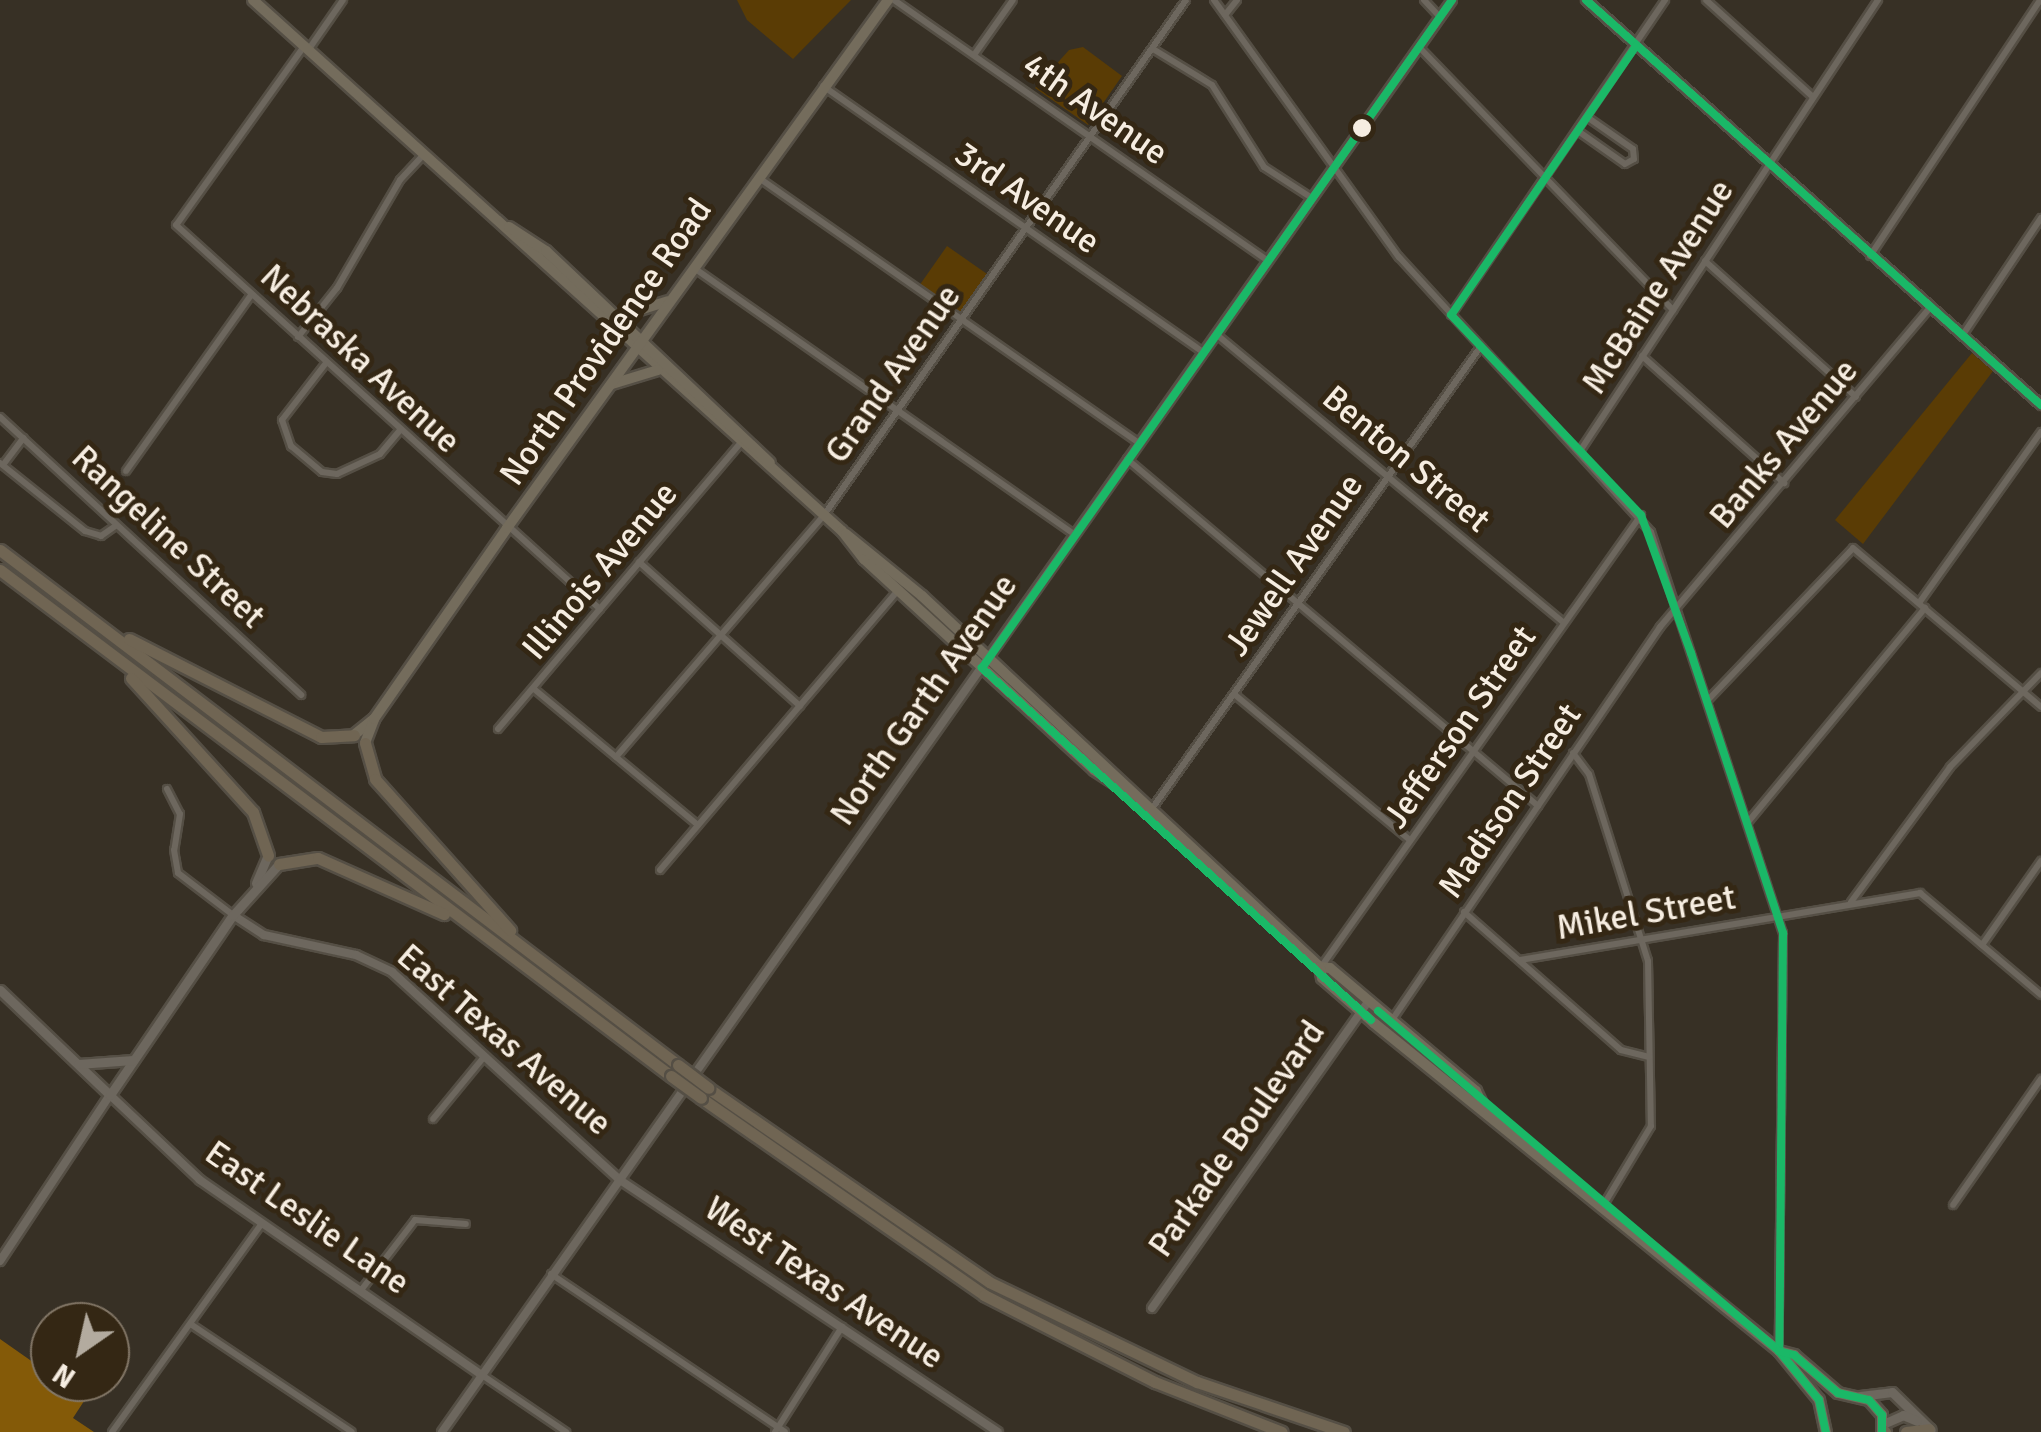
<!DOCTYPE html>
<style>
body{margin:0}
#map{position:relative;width:2041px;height:1432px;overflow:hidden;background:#373025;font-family:Signika,sans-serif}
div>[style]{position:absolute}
.green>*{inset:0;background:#5a3c05;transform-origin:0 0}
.forest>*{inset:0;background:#845a08}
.roads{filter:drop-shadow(2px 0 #554f45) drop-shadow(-2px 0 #554f45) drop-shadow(0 2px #554f45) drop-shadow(0 -2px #554f45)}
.minor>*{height:6px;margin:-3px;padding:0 3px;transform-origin:3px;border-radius:3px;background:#6d675e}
.tertiary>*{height:8px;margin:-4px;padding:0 4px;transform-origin:4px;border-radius:4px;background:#6d675e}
.secondary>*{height:9px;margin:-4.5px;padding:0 4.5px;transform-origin:4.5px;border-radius:4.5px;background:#6d675e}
.primary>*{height:10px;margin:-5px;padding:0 5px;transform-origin:5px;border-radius:5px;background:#746c5c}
.motorway>*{height:11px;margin:-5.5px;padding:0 5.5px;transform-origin:5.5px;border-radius:5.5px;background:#706553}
.bridges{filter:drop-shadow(2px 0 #554f45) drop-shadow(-2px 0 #554f45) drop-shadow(0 2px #554f45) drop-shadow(0 -2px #554f45)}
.motorway-bridge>*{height:11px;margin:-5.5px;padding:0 5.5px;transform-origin:5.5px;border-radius:5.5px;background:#706553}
.bus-1>*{height:8px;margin:-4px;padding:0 4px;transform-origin:4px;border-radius:4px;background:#1ab867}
.dots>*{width:28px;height:28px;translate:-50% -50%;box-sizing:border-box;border:5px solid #342714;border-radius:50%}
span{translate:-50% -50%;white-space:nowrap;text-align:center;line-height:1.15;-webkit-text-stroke:10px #342714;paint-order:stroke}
.street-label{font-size:35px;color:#f6ede1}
.north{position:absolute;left:30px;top:1302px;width:100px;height:100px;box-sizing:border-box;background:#342714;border:2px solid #827666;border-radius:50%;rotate:214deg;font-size:28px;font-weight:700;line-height:40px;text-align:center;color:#f6ede1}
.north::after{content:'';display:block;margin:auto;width:35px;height:45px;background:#b3ab9f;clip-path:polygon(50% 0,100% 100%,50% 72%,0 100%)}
</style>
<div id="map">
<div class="green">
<div style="clip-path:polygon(737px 0,851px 0,793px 59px,747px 20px)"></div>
<div style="clip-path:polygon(1083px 47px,1122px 76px,1088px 125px,1035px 88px,1069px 50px)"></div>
<div style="left:947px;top:246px;width:49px;height:47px;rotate:35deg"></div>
<div style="clip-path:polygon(1972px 353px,1993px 371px,1863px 544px,1835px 520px)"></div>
</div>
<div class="forest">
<div style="clip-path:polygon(0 1339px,50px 1374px,50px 1382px,62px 1382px,86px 1398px,73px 1418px,94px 1432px,0 1432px)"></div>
</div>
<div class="roads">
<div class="minor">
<div style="left:894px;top:0;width:455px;rotate:34.9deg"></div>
<div style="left:1214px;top:0;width:317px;rotate:54.3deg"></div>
<div style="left:1399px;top:257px;width:373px;rotate:47.5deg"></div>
<div style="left:1651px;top:532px;width:422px;rotate:71.8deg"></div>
<div style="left:1783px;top:933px;width:416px;rotate:90.6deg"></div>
<div style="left:1424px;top:0;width:23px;rotate:47deg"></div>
<div style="left:1706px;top:0;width:144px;rotate:42.2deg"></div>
<div style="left:1225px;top:15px;width:19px;rotate:-51deg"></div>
<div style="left:305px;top:45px;width:221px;rotate:125.6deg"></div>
<div style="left:176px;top:225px;width:572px;rotate:42.17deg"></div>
<div style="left:311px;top:46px;width:56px;rotate:-55.2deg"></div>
<div style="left:1419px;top:47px;width:366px;rotate:46deg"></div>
<div style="left:1153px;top:49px;width:69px;rotate:31.4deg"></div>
<div style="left:1212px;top:85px;width:97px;rotate:57.6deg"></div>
<div style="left:1264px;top:167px;width:57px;rotate:32.9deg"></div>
<div style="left:974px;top:55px;width:67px;rotate:-54.7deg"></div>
<div style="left:823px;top:86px;width:462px;rotate:35deg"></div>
<div style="left:1578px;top:131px;width:57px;rotate:35.1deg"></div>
<div style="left:1625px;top:164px;width:10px;rotate:-29deg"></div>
<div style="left:1634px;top:159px;width:10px;rotate:-96deg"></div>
<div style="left:1633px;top:149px;width:56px;rotate:-145.2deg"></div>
<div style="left:759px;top:178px;width:463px;rotate:34.9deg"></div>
<div style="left:1870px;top:256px;width:307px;rotate:-56.4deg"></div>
<div style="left:1705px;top:261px;width:203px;rotate:42deg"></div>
<div style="left:694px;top:268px;width:464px;rotate:35deg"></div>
<div style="left:1451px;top:315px;width:381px;rotate:-55.8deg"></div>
<div style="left:1216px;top:334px;width:452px;rotate:39.7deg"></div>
<div style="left:1962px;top:336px;width:142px;rotate:-56.2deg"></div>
<div style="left:298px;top:337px;width:63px;rotate:-51.5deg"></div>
<div style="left:337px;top:288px;width:125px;rotate:-59.7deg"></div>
<div style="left:400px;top:180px;width:35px;rotate:-47deg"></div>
<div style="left:1642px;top:356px;width:191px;rotate:41.8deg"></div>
<div style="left:326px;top:363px;width:72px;rotate:127.7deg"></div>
<div style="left:282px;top:420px;width:28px;rotate:71deg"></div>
<div style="left:291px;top:446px;width:40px;rotate:40deg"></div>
<div style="left:322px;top:472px;width:15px;rotate:8deg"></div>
<div style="left:337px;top:474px;width:47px;rotate:-24.9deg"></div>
<div style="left:380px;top:454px;width:31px;rotate:-50deg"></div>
<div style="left:0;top:417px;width:410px;rotate:42.7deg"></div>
<div style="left:1580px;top:451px;width:541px;rotate:-56.55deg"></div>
<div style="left:1127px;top:459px;width:538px;rotate:40.17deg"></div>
<div style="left:0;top:463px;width:109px;rotate:38.7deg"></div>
<div style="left:85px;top:531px;width:17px;rotate:17deg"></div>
<div style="left:101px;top:536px;width:19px;rotate:-35deg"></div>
<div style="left:3px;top:465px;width:34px;rotate:-53deg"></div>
<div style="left:126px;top:471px;width:217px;rotate:-54.6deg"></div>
<div style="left:639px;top:562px;width:216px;rotate:41.8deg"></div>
<div style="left:1919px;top:603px;width:210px;rotate:-54.5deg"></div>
<div style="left:534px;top:689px;width:213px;rotate:39.7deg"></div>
<div style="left:1234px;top:694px;width:229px;rotate:39.7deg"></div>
<div style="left:1707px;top:701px;width:211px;rotate:-46.3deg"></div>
<div style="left:1853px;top:548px;width:246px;rotate:40.2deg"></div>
<div style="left:498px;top:729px;width:372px;rotate:-49.7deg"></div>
<div style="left:1573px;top:753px;width:26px;rotate:53deg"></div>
<div style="left:1589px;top:774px;width:196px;rotate:72.5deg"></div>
<div style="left:1648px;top:961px;width:165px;rotate:89deg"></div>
<div style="left:1651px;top:1126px;width:93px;rotate:121deg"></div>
<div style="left:616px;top:757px;width:319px;rotate:-49.3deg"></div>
<div style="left:824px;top:515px;width:629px;rotate:-54.9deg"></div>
<div style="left:167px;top:789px;width:28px;rotate:63deg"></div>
<div style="left:180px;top:814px;width:36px;rotate:99deg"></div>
<div style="left:174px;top:850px;width:23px;rotate:80deg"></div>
<div style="left:178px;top:873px;width:69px;rotate:37.4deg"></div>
<div style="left:1151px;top:810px;width:569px;rotate:-54.58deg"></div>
<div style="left:1748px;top:822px;width:278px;rotate:-50.4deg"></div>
<div style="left:660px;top:870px;width:367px;rotate:-49.6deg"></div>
<div style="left:1851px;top:902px;width:167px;rotate:-53.7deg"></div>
<div style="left:1950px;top:767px;width:131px;rotate:-45.9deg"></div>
<div style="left:1464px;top:912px;width:209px;rotate:41.3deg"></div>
<div style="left:1621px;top:1050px;width:29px;rotate:14deg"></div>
<div style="left:1982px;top:945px;width:103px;rotate:-54.9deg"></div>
<div style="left:1520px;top:960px;width:406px;rotate:-9.5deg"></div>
<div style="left:1920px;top:893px;width:158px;rotate:40.1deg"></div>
<div style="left:1321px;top:967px;width:554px;rotate:-54.7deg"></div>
<div style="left:1392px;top:1020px;width:476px;rotate:-55.7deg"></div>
<div style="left:1660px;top:627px;width:418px;rotate:-49.8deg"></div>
<div style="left:433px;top:1119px;width:80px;rotate:-50.6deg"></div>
<div style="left:1953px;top:1205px;width:154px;rotate:-55.1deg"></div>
<div style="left:551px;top:1274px;width:282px;rotate:34deg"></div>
<div style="left:362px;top:1289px;width:87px;rotate:-52.5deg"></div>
<div style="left:415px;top:1220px;width:51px;rotate:4.5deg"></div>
<div style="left:192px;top:1325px;width:192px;rotate:33.8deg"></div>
<div style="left:482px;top:1375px;width:102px;rotate:34.2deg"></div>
<div style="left:112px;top:1432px;width:257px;rotate:-54.3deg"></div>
<div style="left:775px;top:1432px;width:125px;rotate:-57.5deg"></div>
</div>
<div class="tertiary">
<div style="left:1586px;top:0;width:609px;rotate:41.67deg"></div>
<div style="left:233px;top:915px;width:37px;rotate:33deg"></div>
<div style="left:264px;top:935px;width:94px;rotate:12.3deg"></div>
<div style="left:356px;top:955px;width:40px;rotate:25deg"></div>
<div style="left:392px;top:972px;width:309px;rotate:42.4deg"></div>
<div style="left:620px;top:1180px;width:454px;rotate:33.7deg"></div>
<div style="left:0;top:1261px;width:199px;rotate:-56.5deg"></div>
<div style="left:110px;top:1095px;width:124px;rotate:43.4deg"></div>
<div style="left:200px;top:1180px;width:343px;rotate:34.7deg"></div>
<div style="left:1152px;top:1308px;width:375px;rotate:-54.8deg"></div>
<div style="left:442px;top:1432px;width:1752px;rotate:-54.8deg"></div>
</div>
<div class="secondary">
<div style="left:256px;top:883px;width:30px;rotate:-67deg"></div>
<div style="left:0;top:990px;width:152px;rotate:43.7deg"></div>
<div style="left:110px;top:1095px;width:218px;rotate:-55.7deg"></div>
<div style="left:233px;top:915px;width:69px;rotate:-48deg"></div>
<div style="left:78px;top:1064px;width:55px;rotate:-4.2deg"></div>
<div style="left:1860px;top:1396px;width:32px;rotate:-7deg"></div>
<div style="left:1892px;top:1392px;width:54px;rotate:44.3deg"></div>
<div style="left:1883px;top:1424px;width:22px;rotate:-24deg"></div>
<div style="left:1903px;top:1415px;width:15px;rotate:23deg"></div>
</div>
<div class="primary">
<div style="left:253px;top:0;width:793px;rotate:42.04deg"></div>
<div style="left:842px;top:531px;width:36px;rotate:52deg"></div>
<div style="left:864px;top:559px;width:312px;rotate:42.5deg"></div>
<div style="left:1094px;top:770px;width:33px;rotate:33deg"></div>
<div style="left:509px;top:227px;width:44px;rotate:33deg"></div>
<div style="left:546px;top:251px;width:308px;rotate:43.4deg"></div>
<div style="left:617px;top:317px;width:53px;rotate:-17.4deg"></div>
<div style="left:612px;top:384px;width:48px;rotate:-16.9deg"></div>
<div style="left:846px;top:534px;width:98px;rotate:39.2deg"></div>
<div style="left:922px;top:596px;width:544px;rotate:42.99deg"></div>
<div style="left:1320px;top:967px;width:10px;rotate:6deg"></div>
<div style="left:1330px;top:968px;width:191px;rotate:40.1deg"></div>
<div style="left:1476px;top:1091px;width:17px;rotate:65deg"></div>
<div style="left:354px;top:735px;width:26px;rotate:-39deg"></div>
<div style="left:365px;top:743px;width:26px;rotate:-69deg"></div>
<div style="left:374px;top:719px;width:233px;rotate:-55.1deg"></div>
<div style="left:507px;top:528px;width:651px;rotate:-54.19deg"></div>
<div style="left:1320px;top:967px;width:11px;rotate:80deg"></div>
<div style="left:1322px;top:978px;width:69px;rotate:40.9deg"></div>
<div style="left:1374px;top:1023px;width:521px;rotate:39deg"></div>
<div style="left:1779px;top:1351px;width:16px;rotate:15deg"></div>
<div style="left:1794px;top:1355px;width:58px;rotate:40.8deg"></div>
<div style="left:1838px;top:1393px;width:32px;rotate:13deg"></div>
<div style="left:1869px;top:1400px;width:20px;rotate:49deg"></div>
<div style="left:1882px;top:1415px;width:17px;rotate:90deg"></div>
<div style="left:1779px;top:1351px;width:63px;rotate:50.8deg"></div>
<div style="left:1819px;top:1400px;width:33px;rotate:78deg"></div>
</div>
<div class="motorway">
<div style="left:0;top:550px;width:851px;rotate:37.22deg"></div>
<div style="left:0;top:570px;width:840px;rotate:37.02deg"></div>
<div style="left:129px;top:639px;width:216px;rotate:27deg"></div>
<div style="left:321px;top:737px;width:33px;rotate:-3deg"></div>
<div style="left:131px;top:678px;width:181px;rotate:47.7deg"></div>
<div style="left:253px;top:812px;width:46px;rotate:70.8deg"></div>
<div style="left:365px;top:743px;width:37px;rotate:74deg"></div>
<div style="left:375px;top:779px;width:203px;rotate:48.2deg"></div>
<div style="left:279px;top:864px;width:39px;rotate:-9deg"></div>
<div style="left:318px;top:858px;width:138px;rotate:24deg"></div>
<div style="left:708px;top:1088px;width:341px;rotate:34.6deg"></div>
<div style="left:989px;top:1282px;width:231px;rotate:25.7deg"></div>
<div style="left:1197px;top:1382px;width:155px;rotate:18.8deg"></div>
<div style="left:701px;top:1098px;width:345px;rotate:34.8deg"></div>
<div style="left:984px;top:1295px;width:192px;rotate:27deg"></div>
<div style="left:1155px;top:1382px;width:136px;rotate:21.5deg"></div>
<div style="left:1883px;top:1430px;width:3px;rotate:45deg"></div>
<div style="left:1906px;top:1432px;width:23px;rotate:-7deg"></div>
</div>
</div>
<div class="bridges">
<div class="motorway-bridge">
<div style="left:678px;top:1065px;width:38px;rotate:37deg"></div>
<div style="left:671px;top:1076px;width:37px;rotate:36deg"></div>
</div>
</div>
<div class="bus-1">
<div style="left:1586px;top:0;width:609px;rotate:41.67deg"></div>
<div style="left:1636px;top:46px;width:326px;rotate:124.5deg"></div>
<div style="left:1451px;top:315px;width:276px;rotate:46.5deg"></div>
<div style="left:1641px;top:515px;width:147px;rotate:70.1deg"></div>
<div style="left:1691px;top:653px;width:295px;rotate:71.8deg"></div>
<div style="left:1783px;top:933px;width:418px;rotate:90.5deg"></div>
<div style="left:1779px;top:1351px;width:63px;rotate:50.8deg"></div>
<div style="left:1819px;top:1400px;width:33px;rotate:78deg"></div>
<div style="left:1378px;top:1011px;width:526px;rotate:40.29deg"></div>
<div style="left:1779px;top:1351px;width:16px;rotate:15deg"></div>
<div style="left:1794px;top:1355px;width:58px;rotate:40.8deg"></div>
<div style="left:1838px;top:1393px;width:32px;rotate:13deg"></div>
<div style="left:1869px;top:1400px;width:20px;rotate:49deg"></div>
<div style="left:1882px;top:1415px;width:17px;rotate:90deg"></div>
<div style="left:1371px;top:1020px;width:525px;rotate:-137.86deg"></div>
<div style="left:982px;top:668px;width:817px;rotate:-54.87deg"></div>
</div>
<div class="dots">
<div style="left:1362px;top:128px;background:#f6ede1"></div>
</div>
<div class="street-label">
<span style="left:1095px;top:109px;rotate:35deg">4th Avenue</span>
<span style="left:1027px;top:198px;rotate:35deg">3rd Avenue</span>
<span style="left:1658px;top:287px;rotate:-57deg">McBaine Avenue</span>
<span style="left:606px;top:342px;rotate:-55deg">North Providence Road</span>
<span style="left:360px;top:359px;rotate:43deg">Nebraska Avenue</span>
<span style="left:893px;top:374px;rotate:-55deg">Grand Avenue</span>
<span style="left:1784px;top:444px;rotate:-50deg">Banks Avenue</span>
<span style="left:1406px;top:459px;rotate:40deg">Benton Street</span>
<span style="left:168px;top:537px;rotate:43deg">Rangeline Street</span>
<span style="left:1294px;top:565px;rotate:-55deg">Jewell Avenue</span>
<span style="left:600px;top:571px;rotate:-50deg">Illinois Avenue</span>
<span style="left:924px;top:700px;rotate:-55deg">North Garth Avenue</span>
<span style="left:1460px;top:727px;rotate:-55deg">Jefferson Street</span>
<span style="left:1510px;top:801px;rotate:-56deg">Madison Street</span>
<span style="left:1646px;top:913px;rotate:-10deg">Mikel Street</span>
<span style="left:504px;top:1040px;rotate:41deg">East Texas Avenue</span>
<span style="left:1237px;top:1139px;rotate:-55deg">Parkade Boulevard</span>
<span style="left:307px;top:1218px;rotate:35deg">East Leslie Lane</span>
<span style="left:824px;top:1283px;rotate:34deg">West Texas Avenue</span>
</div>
<div class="north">N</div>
</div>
